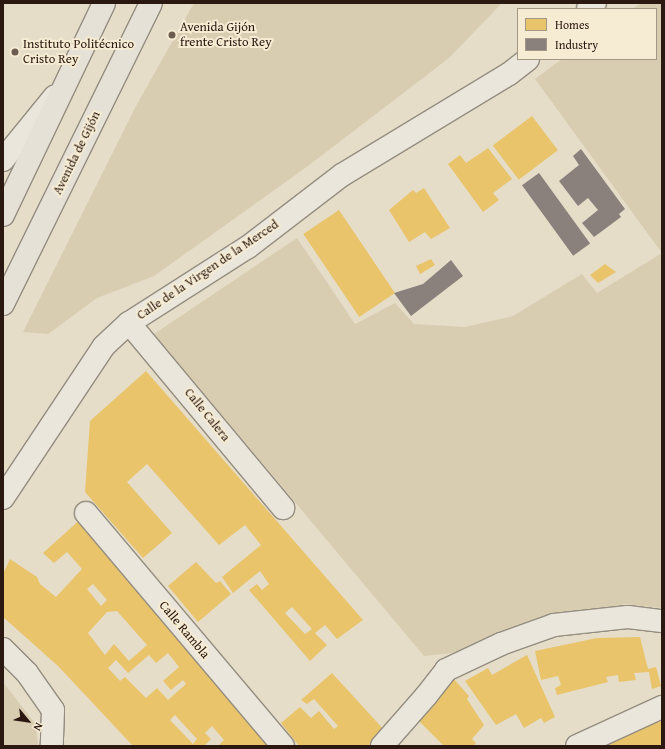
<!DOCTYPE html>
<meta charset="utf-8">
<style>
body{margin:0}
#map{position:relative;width:665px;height:749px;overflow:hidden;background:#e5ddc8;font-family:"Gentium Book Plus",serif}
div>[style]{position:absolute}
.green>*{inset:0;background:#d9cdb1}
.homes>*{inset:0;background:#e9c46a;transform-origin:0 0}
.industry>*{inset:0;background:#8a817c;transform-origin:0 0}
.roads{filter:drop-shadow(1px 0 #948d80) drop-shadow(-1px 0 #948d80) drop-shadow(0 1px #948d80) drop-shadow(0 -1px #948d80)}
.pedestrian>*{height:22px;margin:-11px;padding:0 11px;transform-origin:11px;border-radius:11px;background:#eae6db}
.minor>*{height:22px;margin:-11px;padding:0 11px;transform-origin:11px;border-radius:11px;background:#eae6db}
.secondary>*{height:22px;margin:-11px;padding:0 11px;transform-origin:11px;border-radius:11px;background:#eae6db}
.trunk>*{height:22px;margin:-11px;padding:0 11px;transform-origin:11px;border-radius:11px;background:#e6e1d6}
.dots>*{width:11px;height:11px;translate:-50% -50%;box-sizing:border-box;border:2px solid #f6ecd3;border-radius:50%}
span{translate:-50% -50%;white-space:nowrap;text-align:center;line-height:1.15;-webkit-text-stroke:4px #f6ecd3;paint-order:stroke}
.poi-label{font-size:13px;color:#2b1810}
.left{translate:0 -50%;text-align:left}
.street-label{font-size:13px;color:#2b1810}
.frame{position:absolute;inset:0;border:4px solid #2b1810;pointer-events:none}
.legend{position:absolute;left:517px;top:8px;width:140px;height:52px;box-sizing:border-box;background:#f6ecd3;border:1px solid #a59785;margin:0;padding:5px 7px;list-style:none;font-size:12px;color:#2b1810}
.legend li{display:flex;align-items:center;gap:8px;height:20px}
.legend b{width:20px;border:1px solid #a59785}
.north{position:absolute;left:8px;top:701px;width:40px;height:40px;-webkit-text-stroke:3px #f6ecd3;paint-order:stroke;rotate:119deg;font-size:11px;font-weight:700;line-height:16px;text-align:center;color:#2b1810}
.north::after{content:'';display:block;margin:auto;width:14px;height:18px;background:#2b1810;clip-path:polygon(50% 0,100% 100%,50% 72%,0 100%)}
</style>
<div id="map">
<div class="green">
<div style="clip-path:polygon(194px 3px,502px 3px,449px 58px,308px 166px,154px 276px,97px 298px,48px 334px,23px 332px,136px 106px)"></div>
<div style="clip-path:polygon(641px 3px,662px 3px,662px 608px,624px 604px,470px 651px,424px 656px,154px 334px,297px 238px,355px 324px,395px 303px,414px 324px,465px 327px,513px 316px,582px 274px,597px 293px,662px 253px,535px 79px,562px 59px,656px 59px,656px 9px,632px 9px)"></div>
<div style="clip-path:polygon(3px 682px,36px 725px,38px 746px,3px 746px)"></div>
</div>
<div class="homes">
<div style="left:532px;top:116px;width:43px;height:49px;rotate:53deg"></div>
<div style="clip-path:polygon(488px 148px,512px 179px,493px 193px,499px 200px,483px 212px,448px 164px,460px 155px,466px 163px)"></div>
<div style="clip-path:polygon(424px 188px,450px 228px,431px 239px,425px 232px,409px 242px,389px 210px,413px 190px,416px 193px)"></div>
<div style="left:339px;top:210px;width:100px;height:43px;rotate:56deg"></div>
<div style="clip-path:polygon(431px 259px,435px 265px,420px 274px,416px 266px)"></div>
<div style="clip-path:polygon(605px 264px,616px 272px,598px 283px,590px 275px)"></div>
<div style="clip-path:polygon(evenodd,146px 371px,363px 620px,337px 639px,325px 625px,315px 633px,327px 645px,310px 661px,249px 590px,257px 584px,262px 590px,269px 584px,260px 571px,233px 593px,222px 577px,261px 545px,245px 525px,219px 545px,147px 464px,127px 482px,172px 533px,143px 558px,85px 492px,90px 421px,146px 371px,292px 607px,312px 629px,305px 634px,285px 613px,292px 607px)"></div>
<div style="clip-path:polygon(evenodd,83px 517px,276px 746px,218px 746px,224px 740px,212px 726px,205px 733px,211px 739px,204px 746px,133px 746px,58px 666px,3px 617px,3px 574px,10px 559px,37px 577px,40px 584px,56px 597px,82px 569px,67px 552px,54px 563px,43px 553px,83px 517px,93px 584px,107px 600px,101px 606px,87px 589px,93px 584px,83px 517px,117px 611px,147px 645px,129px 661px,114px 644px,105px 655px,88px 633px,107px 612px,117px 611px,83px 517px,168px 653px,179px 667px,163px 681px,171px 690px,183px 680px,186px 684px,168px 700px,157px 688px,146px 698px,125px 677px,120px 681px,108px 668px,116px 660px,128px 673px,149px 655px,156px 663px,168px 653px,83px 517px,175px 715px,197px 739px,193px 744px,170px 720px,175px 715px)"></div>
<div style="clip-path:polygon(196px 562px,216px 583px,220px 581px,231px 594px,198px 622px,168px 586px)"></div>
<div style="clip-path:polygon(640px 637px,648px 669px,656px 667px,661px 686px,652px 689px,649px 672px,634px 673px,636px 680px,619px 682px,618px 675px,606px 677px,608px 682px,557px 695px,555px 688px,561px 685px,558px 676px,541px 680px,535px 651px,597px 638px)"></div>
<div style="clip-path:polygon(527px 655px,555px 717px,544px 723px,541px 718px,524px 728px,516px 714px,496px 725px,465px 681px,488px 668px,492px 675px)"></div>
<div style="clip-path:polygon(332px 673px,386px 732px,372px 746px,299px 746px,281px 723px,300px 707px,311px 718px,319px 711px,334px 729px,338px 726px,314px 699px,307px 704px,301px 700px)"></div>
<div style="clip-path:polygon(453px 678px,469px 696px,467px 699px,484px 725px,472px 739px,476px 743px,473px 746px,444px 746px,415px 717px)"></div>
<div style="clip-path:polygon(662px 721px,662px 746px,602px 746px,633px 730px)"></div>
</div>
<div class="industry">
<div style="clip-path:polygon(581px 149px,625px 209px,619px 214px,621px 217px,594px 237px,582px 223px,598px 210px,588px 198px,578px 206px,559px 181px,579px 165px,573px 156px)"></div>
<div style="left:539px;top:173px;width:87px;height:21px;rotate:54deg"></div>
<div style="clip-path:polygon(451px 260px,463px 276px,411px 316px,394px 293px,423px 284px)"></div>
</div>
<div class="roads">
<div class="pedestrian">
<div style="left:382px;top:746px;width:67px;rotate:-48.7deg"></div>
<div style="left:577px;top:746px;width:94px;rotate:-24.6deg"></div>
</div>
<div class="minor">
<div style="left:588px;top:9px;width:9px;rotate:-41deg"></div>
<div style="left:129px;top:323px;width:241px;rotate:50.2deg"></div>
<div style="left:3px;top:498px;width:182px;rotate:-56.4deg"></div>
<div style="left:104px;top:346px;width:34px;rotate:-43deg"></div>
<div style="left:129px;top:323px;width:141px;rotate:-32.6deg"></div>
<div style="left:248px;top:247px;width:118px;rotate:-37.5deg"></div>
<div style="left:342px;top:175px;width:195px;rotate:-31.2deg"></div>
<div style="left:509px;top:74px;width:24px;rotate:-38deg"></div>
<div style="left:86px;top:513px;width:305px;rotate:49.8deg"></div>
<div style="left:3px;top:649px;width:34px;rotate:45deg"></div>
<div style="left:27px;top:673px;width:45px;rotate:54.9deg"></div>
<div style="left:53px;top:710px;width:36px;rotate:92deg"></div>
<div style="left:426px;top:696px;width:33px;rotate:-52deg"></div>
<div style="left:446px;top:670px;width:61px;rotate:-25.3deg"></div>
<div style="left:501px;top:644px;width:56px;rotate:-19.7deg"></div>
<div style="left:554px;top:625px;width:74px;rotate:-6.2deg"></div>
<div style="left:628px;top:617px;width:34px;rotate:7deg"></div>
</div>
<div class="secondary">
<div style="left:3px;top:160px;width:82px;rotate:-50.9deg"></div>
</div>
<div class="trunk">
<div style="left:3px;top:215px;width:235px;rotate:-64.5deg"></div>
<div style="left:3px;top:304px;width:335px;rotate:-63.8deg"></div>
</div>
</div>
<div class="dots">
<div style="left:172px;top:35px;background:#6c5d50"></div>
<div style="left:15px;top:52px;background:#6c5d50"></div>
</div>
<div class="poi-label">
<span class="left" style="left:180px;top:35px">Avenida Gijón<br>frente Cristo Rey</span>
<span class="left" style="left:23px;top:52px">Instituto Politécnico<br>Cristo Rey</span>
</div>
<div class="street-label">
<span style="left:77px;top:153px;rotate:-64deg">Avenida de Gijón</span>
<span style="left:208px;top:270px;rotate:-34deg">Calle de la Virgen de la Merced</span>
<span style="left:207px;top:415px;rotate:51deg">Calle Calera</span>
<span style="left:184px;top:630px;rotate:50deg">Calle Rambla</span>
</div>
<div class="frame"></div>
<ul class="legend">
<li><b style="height:11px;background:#e9c46a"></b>Homes</li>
<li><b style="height:11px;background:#8a817c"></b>Industry</li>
</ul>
<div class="north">N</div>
</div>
